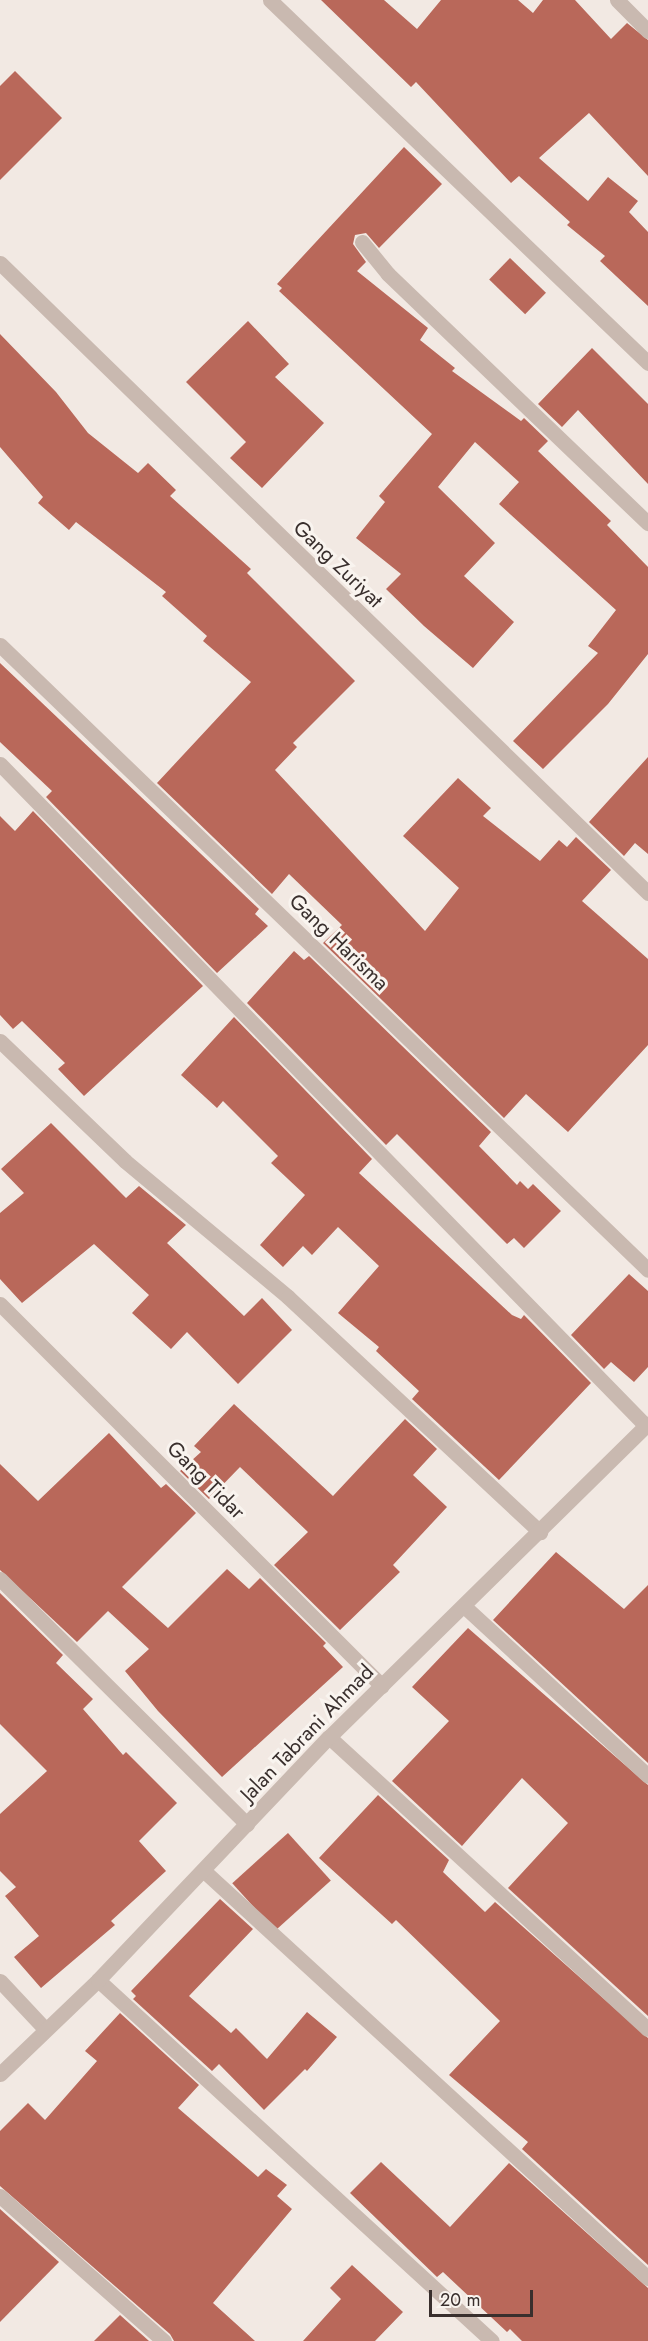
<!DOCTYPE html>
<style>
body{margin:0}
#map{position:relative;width:648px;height:2341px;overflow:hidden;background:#f2e9e3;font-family:Jost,sans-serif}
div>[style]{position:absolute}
.building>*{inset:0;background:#b9685a;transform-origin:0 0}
.minor>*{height:15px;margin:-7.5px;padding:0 7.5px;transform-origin:7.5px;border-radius:7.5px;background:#c9b9b0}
span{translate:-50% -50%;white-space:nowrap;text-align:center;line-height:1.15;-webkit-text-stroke:6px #f9f4ef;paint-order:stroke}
.street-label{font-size:21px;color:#392f2d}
.scale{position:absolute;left:429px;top:2290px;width:104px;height:27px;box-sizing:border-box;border:3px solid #392f2d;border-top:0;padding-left:8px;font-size:18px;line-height:21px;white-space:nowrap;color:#392f2d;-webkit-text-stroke:4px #f9f4ef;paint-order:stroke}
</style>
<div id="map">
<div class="building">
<div style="clip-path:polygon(321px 0,384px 0,417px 29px,441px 0,518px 0,533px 13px,543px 0,575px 0,611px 39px,627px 23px,648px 40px,648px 176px,589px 113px,539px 158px,588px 201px,608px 177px,638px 201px,629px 212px,648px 232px,648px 306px,600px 261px,605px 256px,567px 225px,570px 222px,519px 176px,511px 183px,416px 82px,411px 87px)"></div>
<div style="clip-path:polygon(15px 71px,62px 118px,0 180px,0 86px)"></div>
<div style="clip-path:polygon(404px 147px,442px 184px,379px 248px,366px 233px,355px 235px,353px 244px,366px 262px,357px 271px,428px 328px,420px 340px,455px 368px,452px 371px,521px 421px,524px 418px,548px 441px,538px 451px,611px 521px,607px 525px,648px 567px,648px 654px,608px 704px,543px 769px,513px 741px,598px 653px,588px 646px,616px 610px,499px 504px,519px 482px,475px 442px,438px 487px,495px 543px,464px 576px,514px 622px,473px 668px,424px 626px,386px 589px,401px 574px,356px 538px,385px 502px,379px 496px,432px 434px,279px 291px,282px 288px,277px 284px)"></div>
<div style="left:510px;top:258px;width:50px;height:30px;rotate:44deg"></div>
<div style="clip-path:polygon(248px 321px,289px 364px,275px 377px,324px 423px,262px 488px,230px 458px,246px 442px,186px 382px)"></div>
<div style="clip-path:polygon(0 334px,56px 392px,88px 433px,138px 473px,148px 463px,176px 490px,170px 496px,251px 569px,247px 573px,355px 681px,293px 743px,297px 747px,275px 770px,425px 931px,459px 888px,403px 836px,458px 778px,491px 808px,483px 816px,540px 861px,559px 840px,567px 847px,576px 837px,611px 870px,582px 901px,648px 959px,648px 1045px,568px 1132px,526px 1094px,504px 1118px,323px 943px,342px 925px,289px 874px,272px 894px,157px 783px,251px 682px,203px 641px,207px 636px,162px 596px,166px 592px,76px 522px,69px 530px,38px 503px,43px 497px,0 447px)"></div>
<div style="clip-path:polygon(592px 348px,648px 404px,648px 484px,578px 410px,562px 427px,538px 404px)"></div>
<div style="clip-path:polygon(0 663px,259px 909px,255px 914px,268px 926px,217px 973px,46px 797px,52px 791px,0 742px)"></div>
<div style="clip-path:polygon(648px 757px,648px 854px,635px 843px,624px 856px,589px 822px)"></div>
<div style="clip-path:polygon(33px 811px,203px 986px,84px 1096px,58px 1069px,65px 1063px,22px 1021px,13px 1029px,0 1015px,0 816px,15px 831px)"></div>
<div style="clip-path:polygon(294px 951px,304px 960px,309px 956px,491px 1132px,479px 1146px,517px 1185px,520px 1181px,528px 1189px,533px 1184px,561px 1211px,524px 1248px,514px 1238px,507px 1244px,397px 1134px,386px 1145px,247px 1003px)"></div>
<div style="clip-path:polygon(234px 1017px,372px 1159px,359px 1173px,512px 1315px,521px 1319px,524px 1315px,591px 1383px,499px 1480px,412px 1399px,419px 1391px,376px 1351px,379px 1347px,338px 1313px,379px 1266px,338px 1227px,312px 1255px,303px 1246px,283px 1267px,260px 1245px,305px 1195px,271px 1163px,278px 1156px,223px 1101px,217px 1108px,181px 1075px)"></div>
<div style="clip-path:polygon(51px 1123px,126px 1198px,139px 1186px,186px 1225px,167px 1243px,244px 1316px,262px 1298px,292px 1330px,238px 1384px,187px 1332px,171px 1349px,132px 1313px,149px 1295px,94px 1244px,22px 1303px,0 1279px,0 1213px,24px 1193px,1px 1169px)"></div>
<div style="clip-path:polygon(629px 1274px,648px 1291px,648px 1367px,634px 1382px,611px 1362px,604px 1369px,571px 1335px)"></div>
<div style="clip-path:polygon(234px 1404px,333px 1496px,405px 1419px,437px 1449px,413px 1475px,447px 1507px,393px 1565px,400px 1572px,340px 1630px,274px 1565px,308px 1532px,240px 1467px,209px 1499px,180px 1471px,201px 1452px,194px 1446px)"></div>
<div style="clip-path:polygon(109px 1433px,161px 1488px,166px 1484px,196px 1513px,122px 1587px,168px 1628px,227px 1569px,249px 1589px,260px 1578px,326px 1643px,323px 1646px,343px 1667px,222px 1777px,158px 1711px,125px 1671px,149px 1649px,108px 1611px,77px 1642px,0 1570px,0 1464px,38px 1501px)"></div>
<div style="clip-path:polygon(556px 1552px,624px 1609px,648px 1585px,648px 1763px,493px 1620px)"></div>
<div style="clip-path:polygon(0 1593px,63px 1655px,56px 1663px,93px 1699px,83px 1709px,123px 1755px,126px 1752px,177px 1803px,139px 1841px,166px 1871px,111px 1921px,115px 1925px,41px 1988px,14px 1957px,39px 1936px,5px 1896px,16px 1887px,0 1871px,0 1814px,47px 1771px,0 1724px)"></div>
<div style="clip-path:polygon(468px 1628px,648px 1785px,648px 2016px,508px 1888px,568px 1823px,522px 1778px,462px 1846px,392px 1781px,449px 1721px,412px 1687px)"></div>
<div style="clip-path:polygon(378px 1795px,449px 1860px,443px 1872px,485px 1912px,495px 1902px,648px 2038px,648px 2265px,522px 2149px,528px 2142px,449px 2075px,500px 2021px,396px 1920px,392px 1924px,319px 1858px)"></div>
<div style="left:288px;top:1833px;width:64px;height:75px;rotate:48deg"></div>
<div style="clip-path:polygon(220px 1899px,253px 1929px,189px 1996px,231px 2033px,236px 2028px,267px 2059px,307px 2012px,337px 2037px,307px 2071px,305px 2069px,264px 2110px,219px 2064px,212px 2071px,133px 1999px,136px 1996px,131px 1991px)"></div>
<div style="clip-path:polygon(120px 2013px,199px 2085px,178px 2108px,258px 2177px,266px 2169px,287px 2185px,277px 2196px,292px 2209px,213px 2303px,255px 2341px,174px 2341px,170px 2334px,0 2186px,0 2131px,28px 2103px,45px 2120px,97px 2061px,85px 2051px)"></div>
<div style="clip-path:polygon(381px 2162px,450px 2227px,509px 2163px,648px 2288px,648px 2341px,522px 2341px,510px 2329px,507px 2332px,443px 2272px,437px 2277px,350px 2193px)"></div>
<div style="clip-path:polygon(0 2209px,59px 2262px,0 2322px)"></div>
<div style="clip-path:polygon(352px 2265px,403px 2312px,375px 2341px,303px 2341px,341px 2299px,330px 2288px)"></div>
<div style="clip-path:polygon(120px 2315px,149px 2341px,94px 2341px)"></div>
</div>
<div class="minor">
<div style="left:270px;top:0;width:524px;rotate:43.84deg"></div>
<div style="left:617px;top:0;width:44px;rotate:45deg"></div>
<div style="left:362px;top:242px;width:41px;rotate:50.9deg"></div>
<div style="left:388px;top:274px;width:360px;rotate:43.8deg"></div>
<div style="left:0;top:263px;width:904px;rotate:44.19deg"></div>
<div style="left:0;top:645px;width:900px;rotate:43.96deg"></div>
<div style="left:0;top:764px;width:925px;rotate:45.7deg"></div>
<div style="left:0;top:1041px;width:173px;rotate:43.8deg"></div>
<div style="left:125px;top:1161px;width:212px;rotate:39.8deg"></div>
<div style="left:288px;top:1297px;width:345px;rotate:43deg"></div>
<div style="left:0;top:1304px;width:540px;rotate:45deg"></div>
<div style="left:0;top:1579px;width:348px;rotate:44.8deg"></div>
<div style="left:465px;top:1607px;width:249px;rotate:42.7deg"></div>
<div style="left:329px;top:1737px;width:432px;rotate:42.5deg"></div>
<div style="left:203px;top:1870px;width:604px;rotate:42.52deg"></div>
<div style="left:98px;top:1980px;width:534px;rotate:42.5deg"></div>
<div style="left:0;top:1981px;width:66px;rotate:46.8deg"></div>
<div style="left:0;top:2074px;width:136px;rotate:-43.8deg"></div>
<div style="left:98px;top:1980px;width:335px;rotate:-46.5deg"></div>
<div style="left:329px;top:1737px;width:447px;rotate:-44.5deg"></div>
<div style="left:0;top:2196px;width:219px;rotate:41.5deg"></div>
</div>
<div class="street-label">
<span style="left:338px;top:564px;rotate:44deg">Gang Zuriyat</span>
<span style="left:339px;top:942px;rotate:44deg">Gang Harisma</span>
<span style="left:206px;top:1480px;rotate:45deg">Gang Tidar</span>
<span style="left:307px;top:1733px;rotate:-46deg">Jalan Tabrani Ahmad</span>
</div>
<div class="scale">20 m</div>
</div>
